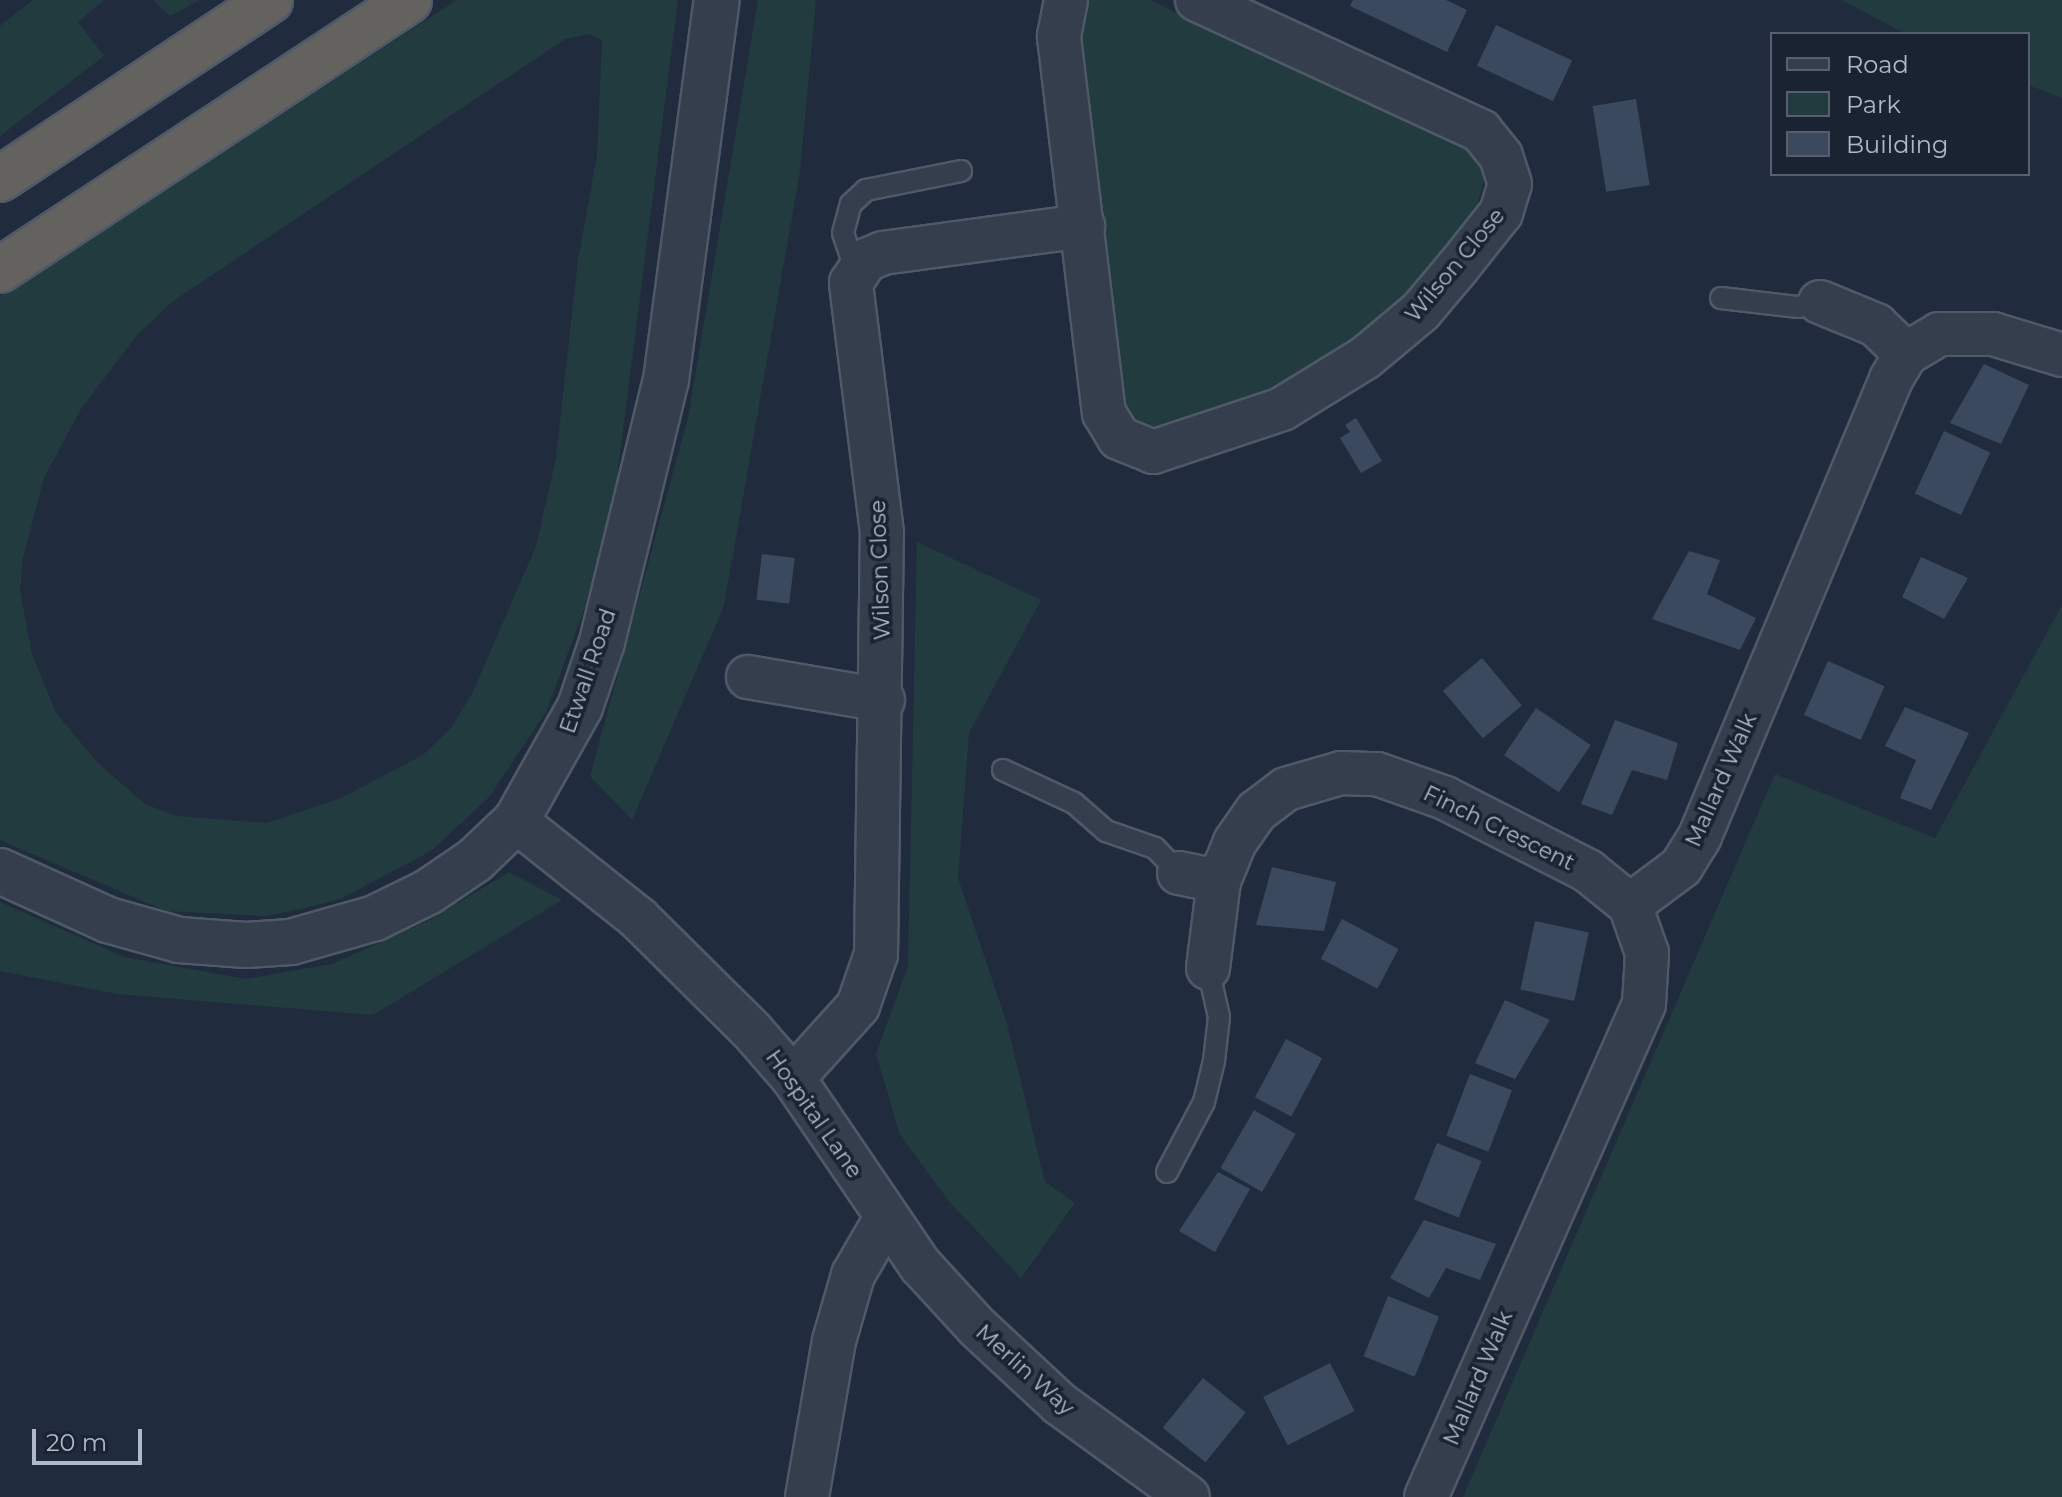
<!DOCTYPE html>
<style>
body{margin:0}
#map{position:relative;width:2062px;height:1497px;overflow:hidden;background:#202c3e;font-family:Montserrat,sans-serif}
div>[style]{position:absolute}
.green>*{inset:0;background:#223b3f}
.building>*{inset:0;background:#3b495e;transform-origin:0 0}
.roads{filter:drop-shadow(2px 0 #4f5968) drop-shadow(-2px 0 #4f5968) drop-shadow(0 2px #4f5968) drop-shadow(0 -2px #4f5968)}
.service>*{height:20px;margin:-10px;padding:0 10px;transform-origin:10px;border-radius:10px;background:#343e4d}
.minor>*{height:42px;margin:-21px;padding:0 21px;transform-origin:21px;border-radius:21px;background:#343e4d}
.tertiary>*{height:44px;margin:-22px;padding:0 22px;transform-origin:22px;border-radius:22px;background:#343e4d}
.trunk>*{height:44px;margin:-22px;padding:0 22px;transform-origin:22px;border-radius:22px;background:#63625f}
span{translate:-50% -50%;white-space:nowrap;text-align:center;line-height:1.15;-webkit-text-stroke:7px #192332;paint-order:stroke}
.street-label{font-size:22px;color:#afb9c9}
.legend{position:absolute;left:1770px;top:32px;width:260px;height:144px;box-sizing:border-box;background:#192332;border:2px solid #555f6e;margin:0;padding:10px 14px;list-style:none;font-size:24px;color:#afb9c9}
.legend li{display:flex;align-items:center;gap:16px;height:40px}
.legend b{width:40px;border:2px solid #555f6e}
.scale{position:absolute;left:32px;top:1429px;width:110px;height:36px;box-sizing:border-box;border:4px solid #afb9c9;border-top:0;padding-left:10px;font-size:24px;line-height:28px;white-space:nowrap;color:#afb9c9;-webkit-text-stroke:6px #192332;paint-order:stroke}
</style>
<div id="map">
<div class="green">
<div style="clip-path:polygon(33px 0,104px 0,78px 22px,104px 56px,0 136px,0 26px)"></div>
<div style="clip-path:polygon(153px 0,200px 0,170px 16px)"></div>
<div style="clip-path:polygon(evenodd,457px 0,678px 0,616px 485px,585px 607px,546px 712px,489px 797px,431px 851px,340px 899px,305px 908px,266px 916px,166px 911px,0 840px,0 296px,457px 0,590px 34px,602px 40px,597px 156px,578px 260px,556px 458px,536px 546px,472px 694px,451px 728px,423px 755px,341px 798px,267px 823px,177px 816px,145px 804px,97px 762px,56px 713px,32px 654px,20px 591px,23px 558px,44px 478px,81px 409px,137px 335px,172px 302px,565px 39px,590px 34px)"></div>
<div style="clip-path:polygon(758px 0,816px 0,800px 171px,724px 606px,632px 820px,590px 776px,688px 418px)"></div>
<div style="clip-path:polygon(1082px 0,1150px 0,1446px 138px,1476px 154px,1485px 178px,1477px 205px,1414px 289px,1358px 342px,1270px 393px,1168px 427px,1148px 428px,1134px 422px,1124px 402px,1073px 16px)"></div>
<div style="clip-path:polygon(1842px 0,2062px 0,2062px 98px,2028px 85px,2028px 34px,1906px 34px)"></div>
<div style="clip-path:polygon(917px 542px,1041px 600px,969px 733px,958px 878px,1007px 1024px,1045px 1182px,1075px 1203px,1021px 1278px,948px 1200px,900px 1135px,876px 1054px,908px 966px)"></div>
<div style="clip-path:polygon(2062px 605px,2062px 1497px,1463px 1497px,1775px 774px,1935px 838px)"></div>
<div style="clip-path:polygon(509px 872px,562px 900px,373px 1015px,117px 994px,0 971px,0 902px,124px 957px,246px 979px,332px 964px,430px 920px)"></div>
</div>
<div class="building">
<div style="clip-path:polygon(1353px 0,1446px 0,1467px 10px,1447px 52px,1350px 6px)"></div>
<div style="left:1496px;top:25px;width:84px;height:45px;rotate:25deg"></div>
<div style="left:1636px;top:99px;width:87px;height:44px;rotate:81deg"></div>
<div style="clip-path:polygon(1984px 364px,2029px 385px,2001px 444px,1950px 423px)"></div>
<div style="clip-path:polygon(1356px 418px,1382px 461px,1361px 473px,1340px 438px,1350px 432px,1345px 425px)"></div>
<div style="left:1944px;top:431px;width:51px;height:69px;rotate:25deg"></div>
<div style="clip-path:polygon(1689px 551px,1720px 560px,1707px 594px,1756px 618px,1740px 650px,1652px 619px)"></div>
<div style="left:762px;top:554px;width:33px;height:46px;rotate:7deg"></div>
<div style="clip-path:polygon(1921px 557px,1968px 578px,1944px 619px,1902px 597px)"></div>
<div style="left:1482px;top:658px;width:62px;height:51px;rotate:50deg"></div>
<div style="left:1828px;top:661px;width:62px;height:59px;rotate:24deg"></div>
<div style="clip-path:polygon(1905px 707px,1969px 733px,1931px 810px,1900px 798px,1916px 760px,1885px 746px)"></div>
<div style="left:1536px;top:708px;width:66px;height:57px;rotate:34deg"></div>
<div style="clip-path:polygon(1615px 720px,1678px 743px,1667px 780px,1632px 770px,1612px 815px,1581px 804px)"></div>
<div style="clip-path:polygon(1272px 867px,1336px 882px,1324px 931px,1256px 925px)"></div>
<div style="left:1342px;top:919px;width:64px;height:45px;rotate:28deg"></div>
<div style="left:1535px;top:921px;width:55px;height:70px;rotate:12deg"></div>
<div style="clip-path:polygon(1505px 1000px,1550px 1020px,1515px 1079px,1475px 1063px)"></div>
<div style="left:1286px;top:1039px;width:41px;height:66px;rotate:28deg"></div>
<div style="left:1470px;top:1074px;width:45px;height:66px;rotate:21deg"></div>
<div style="left:1254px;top:1110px;width:48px;height:67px;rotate:30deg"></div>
<div style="left:1437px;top:1143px;width:48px;height:61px;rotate:22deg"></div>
<div style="clip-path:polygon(1218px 1172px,1250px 1189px,1215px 1252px,1179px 1231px)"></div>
<div style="clip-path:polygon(1424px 1220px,1496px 1244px,1480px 1280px,1446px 1268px,1429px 1298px,1390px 1278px)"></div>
<div style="left:1388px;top:1296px;width:55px;height:65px;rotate:22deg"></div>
<div style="left:1330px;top:1363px;width:54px;height:75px;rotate:63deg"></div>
<div style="left:1203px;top:1378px;width:55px;height:64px;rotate:39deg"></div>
</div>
<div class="roads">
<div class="service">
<div style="left:856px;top:271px;width:40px;rotate:-108.9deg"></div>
<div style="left:843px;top:233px;width:30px;rotate:-75deg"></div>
<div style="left:851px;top:204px;width:21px;rotate:-43deg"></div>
<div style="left:866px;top:190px;width:97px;rotate:-11.3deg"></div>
<div style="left:1721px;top:298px;width:78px;rotate:6.7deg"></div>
<div style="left:1798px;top:307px;width:23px;rotate:-13deg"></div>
<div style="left:1003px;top:770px;width:78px;rotate:24.9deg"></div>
<div style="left:1074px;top:803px;width:43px;rotate:41.2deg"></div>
<div style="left:1106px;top:831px;width:52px;rotate:19.1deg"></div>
<div style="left:1155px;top:848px;width:35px;rotate:46deg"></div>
<div style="left:1167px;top:1172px;width:79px;rotate:-62.1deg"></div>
<div style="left:1204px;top:1102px;width:42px;rotate:-76.3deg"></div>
<div style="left:1214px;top:1061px;width:44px;rotate:-83.5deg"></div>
<div style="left:1219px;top:1017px;width:50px;rotate:-102.7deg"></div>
</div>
<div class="minor">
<div style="left:1066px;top:0;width:38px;rotate:101deg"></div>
<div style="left:1059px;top:37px;width:379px;rotate:83.2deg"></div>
<div style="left:1104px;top:413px;width:29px;rotate:59deg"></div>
<div style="left:1119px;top:438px;width:37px;rotate:22deg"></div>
<div style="left:1153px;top:452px;width:136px;rotate:-18.4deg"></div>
<div style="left:1282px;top:409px;width:97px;rotate:-31.6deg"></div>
<div style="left:1365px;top:358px;width:73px;rotate:-40deg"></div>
<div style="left:1421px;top:311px;width:57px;rotate:-49.9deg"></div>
<div style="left:1458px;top:267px;width:69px;rotate:-51.5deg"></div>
<div style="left:1501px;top:213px;width:30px;rotate:-73deg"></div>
<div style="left:1510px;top:184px;width:29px;rotate:-108deg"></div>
<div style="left:1501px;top:156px;width:32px;rotate:-129deg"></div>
<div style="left:1481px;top:131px;width:313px;rotate:-155.2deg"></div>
<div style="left:1820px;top:302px;width:61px;rotate:22.3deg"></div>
<div style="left:1876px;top:325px;width:42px;rotate:44deg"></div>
<div style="left:748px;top:677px;width:137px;rotate:9.7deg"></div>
<div style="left:516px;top:821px;width:156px;rotate:38.5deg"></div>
<div style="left:638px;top:918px;width:162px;rotate:44.7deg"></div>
<div style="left:753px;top:1032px;width:61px;rotate:49deg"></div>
<div style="left:793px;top:1078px;width:227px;rotate:55.8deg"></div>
<div style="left:921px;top:1266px;width:83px;rotate:47.4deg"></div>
<div style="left:977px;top:1327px;width:113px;rotate:42.9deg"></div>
<div style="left:1060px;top:1404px;width:158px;rotate:36deg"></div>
<div style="left:1179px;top:873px;width:41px;rotate:11.3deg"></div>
<div style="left:1208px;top:968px;width:88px;rotate:-82.8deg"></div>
<div style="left:1219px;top:881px;width:42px;rotate:-67.7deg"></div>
<div style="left:1235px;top:842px;width:38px;rotate:-55deg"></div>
<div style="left:1257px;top:811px;width:36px;rotate:-37deg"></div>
<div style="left:1286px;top:789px;width:57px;rotate:-16.2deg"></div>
<div style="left:1341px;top:773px;width:36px;rotate:2deg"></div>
<div style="left:1377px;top:774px;width:72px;rotate:19.4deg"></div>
<div style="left:1445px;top:798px;width:161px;rotate:27deg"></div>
<div style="left:1588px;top:871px;width:54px;rotate:39deg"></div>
<div style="left:793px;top:1078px;width:97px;rotate:-47.9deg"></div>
<div style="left:858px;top:1006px;width:55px;rotate:-70.9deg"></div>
<div style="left:876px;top:954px;width:421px;rotate:-89.2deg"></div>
<div style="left:882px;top:533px;width:252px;rotate:-97.1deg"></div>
<div style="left:851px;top:283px;width:27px;rotate:-57deg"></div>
<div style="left:866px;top:260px;width:18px;rotate:-22deg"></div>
<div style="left:883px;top:253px;width:202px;rotate:-7.7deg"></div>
<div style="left:807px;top:1497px;width:158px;rotate:-80.2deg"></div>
<div style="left:834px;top:1341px;width:69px;rotate:-73.9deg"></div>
<div style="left:853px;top:1275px;width:66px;rotate:-59.9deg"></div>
<div style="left:1426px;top:1497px;width:539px;rotate:-66.15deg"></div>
<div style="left:1644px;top:1004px;width:51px;rotate:-86.6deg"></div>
<div style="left:1647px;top:953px;width:51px;rotate:-109.5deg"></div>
<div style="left:1630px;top:905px;width:64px;rotate:-36.7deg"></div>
<div style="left:1681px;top:867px;width:36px;rotate:-58deg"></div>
<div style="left:1700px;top:836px;width:495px;rotate:-67.3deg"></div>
<div style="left:1891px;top:379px;width:29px;rotate:-59deg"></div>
<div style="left:1906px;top:354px;width:39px;rotate:-31deg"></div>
<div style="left:1939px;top:334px;width:54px"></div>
<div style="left:1993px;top:334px;width:72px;rotate:16.9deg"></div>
</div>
<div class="tertiary">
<div style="left:0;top:871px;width:119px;rotate:24.4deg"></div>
<div style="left:108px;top:920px;width:74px;rotate:15.7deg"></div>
<div style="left:179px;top:940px;width:67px;rotate:4.3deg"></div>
<div style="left:246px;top:945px;width:45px;rotate:-3.8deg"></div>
<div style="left:291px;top:942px;width:87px;rotate:-15.9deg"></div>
<div style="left:375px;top:918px;width:59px;rotate:-26.1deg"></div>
<div style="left:428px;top:892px;width:57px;rotate:-34.2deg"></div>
<div style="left:475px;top:860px;width:57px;rotate:-43.6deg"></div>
<div style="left:516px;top:821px;width:131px;rotate:-60.7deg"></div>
<div style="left:580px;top:707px;width:69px;rotate:-71.3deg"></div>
<div style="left:602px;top:642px;width:270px;rotate:-76.3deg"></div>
<div style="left:666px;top:380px;width:383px;rotate:-82.4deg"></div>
</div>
<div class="trunk">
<div style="left:0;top:179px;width:324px;rotate:-33.5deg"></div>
<div style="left:0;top:270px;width:490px;rotate:-33.4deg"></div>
</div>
</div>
<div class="street-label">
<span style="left:1455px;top:265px;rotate:-50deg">Wilson Close</span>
<span style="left:880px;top:570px;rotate:-92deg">Wilson Close</span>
<span style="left:588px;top:671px;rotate:-71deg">Etwall Road</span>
<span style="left:1721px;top:780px;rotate:-66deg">Mallard Walk</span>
<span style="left:1499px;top:828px;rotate:26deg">Finch Crescent</span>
<span style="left:814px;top:1114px;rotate:55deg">Hospital Lane</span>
<span style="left:1025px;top:1370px;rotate:42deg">Merlin Way</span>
<span style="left:1478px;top:1378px;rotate:-67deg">Mallard Walk</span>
</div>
<ul class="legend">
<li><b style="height:10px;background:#343e4d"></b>Road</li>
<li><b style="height:22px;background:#223b3f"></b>Park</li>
<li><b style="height:22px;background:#3b495e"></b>Building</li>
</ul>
<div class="scale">20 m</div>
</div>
